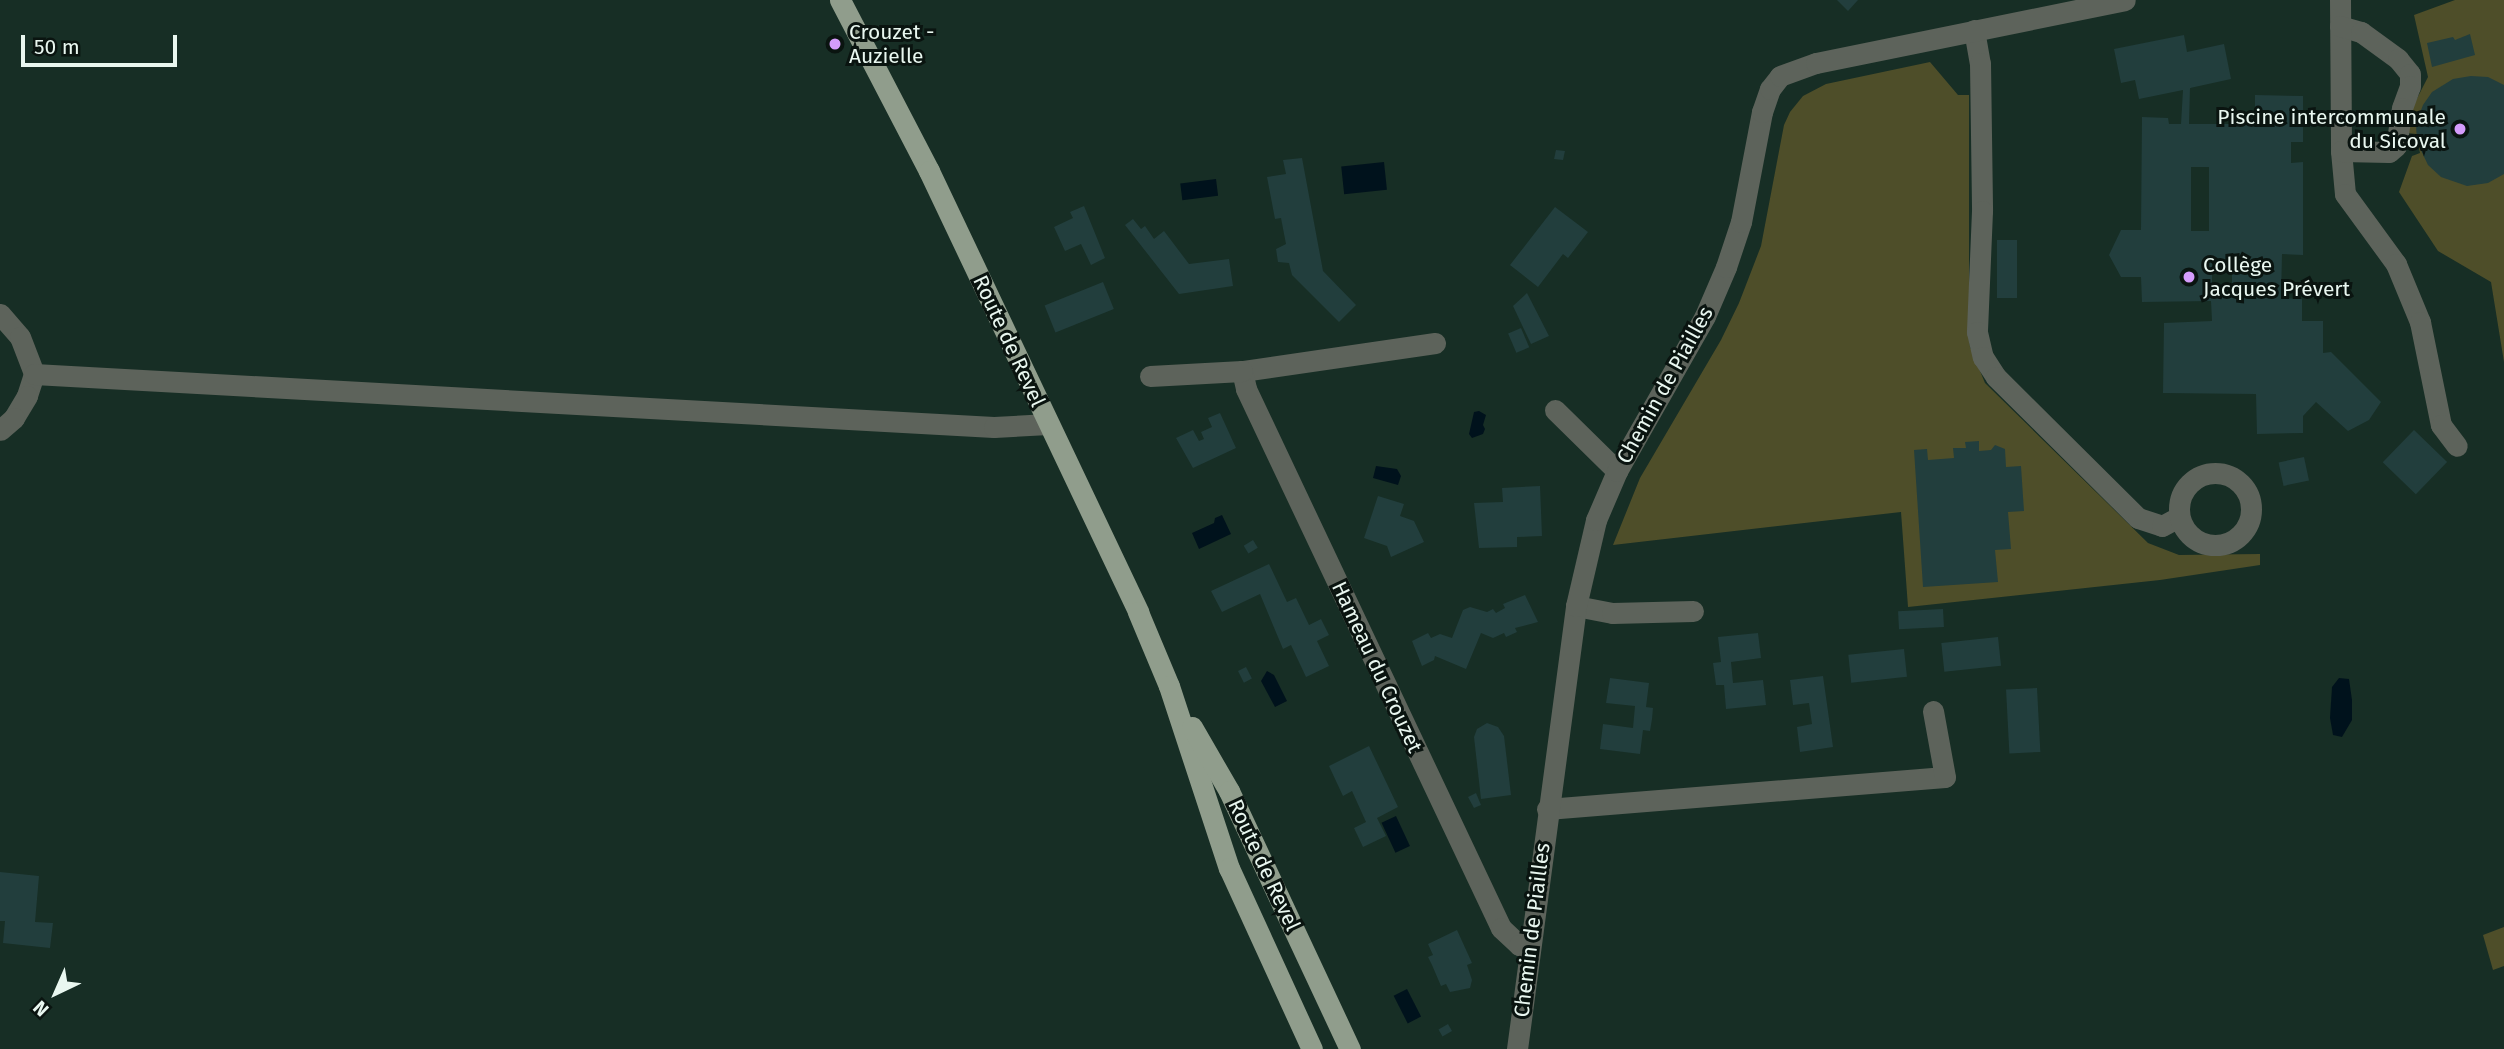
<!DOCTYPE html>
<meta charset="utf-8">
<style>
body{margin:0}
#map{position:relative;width:2504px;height:1049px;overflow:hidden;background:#172e25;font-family:"Fira Sans",sans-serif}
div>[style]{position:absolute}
.green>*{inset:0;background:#4e4e29}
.water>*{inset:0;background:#00121c;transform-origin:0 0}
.building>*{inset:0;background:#223e3d;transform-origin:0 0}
.minor>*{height:21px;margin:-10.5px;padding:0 10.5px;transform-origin:10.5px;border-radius:10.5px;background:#5d635b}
.minor>.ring{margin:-10.5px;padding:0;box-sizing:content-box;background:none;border:21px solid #5d635b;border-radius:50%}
.major>*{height:21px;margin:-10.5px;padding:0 10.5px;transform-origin:10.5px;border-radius:10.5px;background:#909d8c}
.dots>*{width:19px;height:19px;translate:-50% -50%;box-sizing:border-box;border:4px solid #0a1410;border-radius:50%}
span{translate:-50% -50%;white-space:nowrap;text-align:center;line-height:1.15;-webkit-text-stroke:6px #0a1410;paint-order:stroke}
.poi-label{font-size:21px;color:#e9f7f0}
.left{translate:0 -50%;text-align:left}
.right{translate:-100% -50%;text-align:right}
.street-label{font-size:21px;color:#e9f7f0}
.north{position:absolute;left:21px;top:958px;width:70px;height:70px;-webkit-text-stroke:5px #0a1410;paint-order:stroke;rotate:224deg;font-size:19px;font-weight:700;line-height:28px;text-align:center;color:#e9f7f0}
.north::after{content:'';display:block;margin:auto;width:24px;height:32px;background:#e9f7f0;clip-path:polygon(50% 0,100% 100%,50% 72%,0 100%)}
.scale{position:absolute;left:21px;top:35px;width:156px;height:32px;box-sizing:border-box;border:4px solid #e9f7f0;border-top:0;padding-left:9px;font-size:21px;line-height:24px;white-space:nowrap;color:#e9f7f0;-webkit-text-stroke:5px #0a1410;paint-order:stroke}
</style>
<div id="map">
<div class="green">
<div style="clip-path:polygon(2455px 0,2504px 0,2504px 362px,2491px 282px,2438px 251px,2399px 192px,2412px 156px,2420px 153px,2416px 134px,2407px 133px,2407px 118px,2428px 77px,2414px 15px)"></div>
<div style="clip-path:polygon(1930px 62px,1958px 95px,1969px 95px,1969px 333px,1970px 347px,1985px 383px,2148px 543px,2179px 555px,2260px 554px,2260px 565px,2160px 580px,1908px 607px,1901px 512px,1613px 545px,1640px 478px,1721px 340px,1739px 303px,1761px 246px,1784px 125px,1790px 112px,1803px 96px,1826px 84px)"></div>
<div style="clip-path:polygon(2504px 927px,2504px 966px,2493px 970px,2483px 935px)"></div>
</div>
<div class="water">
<div style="left:1384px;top:162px;width:28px;height:43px;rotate:84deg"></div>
<div style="left:1216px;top:179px;width:17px;height:36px;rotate:83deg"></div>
<div style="clip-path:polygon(1479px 411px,1486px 415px,1483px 425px,1485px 429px,1483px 434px,1472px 438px,1469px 434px,1474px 412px)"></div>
<div style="clip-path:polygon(1376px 466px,1397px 469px,1401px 476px,1398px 485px,1373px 478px)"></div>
<div style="clip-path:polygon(1222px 515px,1231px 534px,1199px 549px,1192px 533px,1214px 523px,1215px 518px)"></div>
<div style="clip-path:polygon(1267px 671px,1274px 675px,1287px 701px,1275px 707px,1261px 681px)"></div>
<div style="clip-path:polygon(2339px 678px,2349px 679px,2352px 700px,2352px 720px,2342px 737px,2333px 735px,2330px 718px,2332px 687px)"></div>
<div style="left:1396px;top:816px;width:33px;height:16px;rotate:65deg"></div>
<div style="left:1407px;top:989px;width:31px;height:15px;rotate:63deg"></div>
</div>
<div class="building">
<div style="clip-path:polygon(1837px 0,1858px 0,1848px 11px)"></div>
<div style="clip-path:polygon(2470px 34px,2475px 55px,2432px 67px,2427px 43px,2453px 37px,2455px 40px)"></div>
<div style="clip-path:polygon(evenodd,2184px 35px,2187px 52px,2224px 44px,2231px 79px,2190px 88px,2189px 124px,2232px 124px,2232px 119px,2255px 119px,2255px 95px,2303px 96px,2303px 142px,2291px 142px,2291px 163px,2303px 162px,2303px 255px,2282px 254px,2281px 298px,2302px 299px,2302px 321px,2323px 321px,2323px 353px,2331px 352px,2381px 402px,2369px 420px,2348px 431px,2316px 402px,2303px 416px,2303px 433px,2257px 434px,2256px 394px,2163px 393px,2164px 323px,2212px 321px,2211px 301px,2142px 302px,2141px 277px,2121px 277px,2109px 255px,2121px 230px,2141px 230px,2142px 117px,2168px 118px,2169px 124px,2181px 124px,2183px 90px,2139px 99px,2135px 80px,2121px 83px,2114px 49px,2184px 35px,2191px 167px,2209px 167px,2209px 231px,2191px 231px,2191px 167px,2184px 35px,2212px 259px,2232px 259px,2232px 297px,2212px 297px,2212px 259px)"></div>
<div style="clip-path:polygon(2471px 76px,2488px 77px,2504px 85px,2504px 174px,2488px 183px,2467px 186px,2441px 177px,2428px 165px,2417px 142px,2416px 124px,2423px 105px,2432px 92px,2453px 79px)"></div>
<div style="clip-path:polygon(1556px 150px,1565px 151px,1563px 160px,1554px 159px)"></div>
<div style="clip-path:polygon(1302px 158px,1323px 271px,1356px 305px,1339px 322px,1292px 275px,1289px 263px,1278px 262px,1276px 249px,1286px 244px,1281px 218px,1275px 219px,1267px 177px,1286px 174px,1283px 160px)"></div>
<div style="clip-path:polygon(1084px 206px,1105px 258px,1091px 265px,1081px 244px,1065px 251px,1054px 227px,1073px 218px,1070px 212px)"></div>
<div style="clip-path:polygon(1555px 207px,1588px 232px,1568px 258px,1563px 254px,1538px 287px,1510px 265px)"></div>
<div style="clip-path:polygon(1133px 219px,1141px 229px,1145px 226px,1154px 239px,1164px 231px,1189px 264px,1229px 259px,1233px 286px,1179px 294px,1125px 225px)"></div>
<div style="left:1997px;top:240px;width:20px;height:58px"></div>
<div style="left:1103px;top:282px;width:29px;height:63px;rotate:68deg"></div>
<div style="clip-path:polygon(1527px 293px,1549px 336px,1531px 344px,1513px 306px)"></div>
<div style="left:1521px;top:328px;width:21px;height:14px;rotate:67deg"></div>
<div style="clip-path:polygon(1220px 413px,1236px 448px,1193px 468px,1176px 438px,1193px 430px,1199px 441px,1204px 439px,1201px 432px,1212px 427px,1208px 418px)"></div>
<div style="left:2414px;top:430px;width:46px;height:45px;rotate:44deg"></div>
<div style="clip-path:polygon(1979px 441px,1979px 451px,1991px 450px,1995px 445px,2005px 449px,2006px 467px,2021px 466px,2024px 511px,2008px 512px,2011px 549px,1995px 550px,1998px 582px,1923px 587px,1914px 450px,1927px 449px,1928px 460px,1954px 458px,1953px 448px,1966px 448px,1965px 442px)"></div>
<div style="left:2304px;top:457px;width:24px;height:26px;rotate:78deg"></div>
<div style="clip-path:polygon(1540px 486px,1542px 536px,1517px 537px,1517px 547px,1479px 548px,1474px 503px,1503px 502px,1502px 488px)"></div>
<div style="clip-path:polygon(1378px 496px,1404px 504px,1400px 516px,1414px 521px,1424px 542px,1391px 557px,1387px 546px,1364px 538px)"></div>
<div style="left:1253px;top:540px;width:9px;height:11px;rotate:58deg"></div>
<div style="clip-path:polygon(1269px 564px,1287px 602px,1296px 598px,1309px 625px,1321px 619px,1329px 635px,1317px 641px,1329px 666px,1306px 677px,1291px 645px,1283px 649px,1260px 594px,1222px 612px,1211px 591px)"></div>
<div style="clip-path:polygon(1525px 595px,1538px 622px,1515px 628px,1517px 632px,1506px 637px,1504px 633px,1493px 638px,1481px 633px,1466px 669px,1435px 656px,1434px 660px,1422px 666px,1412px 641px,1428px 633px,1431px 638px,1440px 634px,1452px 638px,1463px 610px,1470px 607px,1487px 612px,1493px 609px,1496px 613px,1505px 608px,1503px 604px)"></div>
<div style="left:1943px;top:609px;width:18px;height:45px;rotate:87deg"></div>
<div style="clip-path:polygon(1758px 633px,1761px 658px,1731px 662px,1733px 683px,1763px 680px,1766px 705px,1726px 709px,1724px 685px,1716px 685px,1713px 663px,1721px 662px,1718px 637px)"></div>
<div style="left:1998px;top:637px;width:29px;height:57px;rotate:84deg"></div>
<div style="left:1904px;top:649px;width:28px;height:56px;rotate:84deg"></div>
<div style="left:1246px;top:667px;width:13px;height:9px;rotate:63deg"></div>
<div style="clip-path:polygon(1823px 676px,1833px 747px,1800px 752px,1797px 727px,1812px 724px,1809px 703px,1793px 705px,1790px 680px)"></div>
<div style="clip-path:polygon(1610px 678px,1649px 683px,1646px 707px,1653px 708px,1652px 719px,1650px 731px,1643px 730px,1640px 754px,1600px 749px,1603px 724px,1633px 728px,1635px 706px,1606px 703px)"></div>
<div style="left:2037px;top:688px;width:64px;height:31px;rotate:87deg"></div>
<div style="clip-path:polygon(1487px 723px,1498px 727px,1504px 736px,1511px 795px,1481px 799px,1474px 737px,1477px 729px)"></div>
<div style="clip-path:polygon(1369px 746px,1398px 807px,1377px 818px,1386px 836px,1363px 847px,1354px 828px,1366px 822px,1352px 791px,1343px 796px,1329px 766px)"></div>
<div style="clip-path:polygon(1476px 793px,1481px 805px,1474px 808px,1468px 797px)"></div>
<div style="clip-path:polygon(0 872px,39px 876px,35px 922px,53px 923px,50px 948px,3px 943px,5px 921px,0 921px)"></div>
<div style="clip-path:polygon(1457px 930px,1472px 963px,1467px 965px,1472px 980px,1470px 988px,1450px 992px,1446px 984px,1441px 986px,1432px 965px,1428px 957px,1433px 955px,1428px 944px)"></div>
<div style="left:1448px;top:1024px;width:8px;height:11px;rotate:60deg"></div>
</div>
<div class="minor">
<div style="left:2340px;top:0;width:151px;rotate:89.6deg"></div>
<div style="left:2341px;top:151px;width:43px;rotate:84.7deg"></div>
<div style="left:2345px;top:194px;width:87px;rotate:53.9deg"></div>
<div style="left:2396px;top:264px;width:63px;rotate:67.5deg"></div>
<div style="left:2420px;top:322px;width:105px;rotate:78.5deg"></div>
<div style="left:2441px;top:425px;width:26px;rotate:53deg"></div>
<div style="left:2340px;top:26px;width:22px;rotate:16deg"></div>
<div style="left:2361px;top:32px;width:46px;rotate:36.1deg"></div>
<div style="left:2398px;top:59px;width:19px;rotate:51deg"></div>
<div style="left:2410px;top:74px;width:12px;rotate:90deg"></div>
<div style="left:2410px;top:86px;width:23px;rotate:110deg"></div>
<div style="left:2402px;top:108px;width:38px;rotate:99deg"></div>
<div style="left:2396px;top:146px;width:9px;rotate:139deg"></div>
<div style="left:2389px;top:152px;width:48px;rotate:-178.8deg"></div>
<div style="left:1974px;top:30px;width:34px;rotate:80deg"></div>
<div style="left:1980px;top:63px;width:148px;rotate:89.2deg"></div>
<div style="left:1982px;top:211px;width:121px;rotate:92.4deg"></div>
<div style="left:1977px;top:332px;width:26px;rotate:77deg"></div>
<div style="left:1983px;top:357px;width:24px;rotate:57deg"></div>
<div style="left:1996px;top:377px;width:200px;rotate:44.8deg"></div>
<div style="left:2138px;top:518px;width:25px;rotate:18deg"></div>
<div style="left:2162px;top:526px;width:19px;rotate:-28deg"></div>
<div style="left:0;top:314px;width:30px;rotate:49deg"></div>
<div style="left:20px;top:337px;width:40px;rotate:69deg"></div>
<div style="left:34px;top:374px;width:23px;rotate:108deg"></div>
<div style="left:27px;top:396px;width:26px;rotate:121deg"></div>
<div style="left:14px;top:418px;width:18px;rotate:139deg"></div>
<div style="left:1435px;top:343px;width:195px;rotate:171.7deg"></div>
<div style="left:1242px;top:371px;width:18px;rotate:77deg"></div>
<div style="left:1246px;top:389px;width:596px;rotate:64.68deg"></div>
<div style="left:1501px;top:928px;width:25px;rotate:43deg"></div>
<div style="left:1519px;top:945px;width:11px;rotate:15deg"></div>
<div style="left:34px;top:374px;width:961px;rotate:3.16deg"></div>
<div style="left:994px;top:427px;width:54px;rotate:-3.2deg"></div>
<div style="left:1150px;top:376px;width:92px;rotate:-3.1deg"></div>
<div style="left:1555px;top:410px;width:87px;rotate:44.5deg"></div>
<div class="ring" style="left:2179px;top:473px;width:51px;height:51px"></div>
<div style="left:1576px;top:606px;width:37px;rotate:11deg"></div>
<div style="left:1612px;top:613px;width:81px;rotate:-1.4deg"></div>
<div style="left:1547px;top:809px;width:399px;rotate:-4.6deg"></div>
<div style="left:1945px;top:777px;width:67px;rotate:-100.3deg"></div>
<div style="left:1517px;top:1049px;width:447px;rotate:-82.4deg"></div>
<div style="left:1576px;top:606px;width:88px;rotate:-76.9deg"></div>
<div style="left:1596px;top:520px;width:53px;rotate:-66.8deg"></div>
<div style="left:1617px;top:471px;width:178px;rotate:-60.4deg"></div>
<div style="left:1705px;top:316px;width:53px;rotate:-66.8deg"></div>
<div style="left:1726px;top:267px;width:47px;rotate:-71.6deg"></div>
<div style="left:1741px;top:222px;width:112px;rotate:-79.2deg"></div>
<div style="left:1762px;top:112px;width:24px;rotate:-71deg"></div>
<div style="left:1770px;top:89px;width:16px;rotate:-52deg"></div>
<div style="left:1780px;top:76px;width:38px;rotate:-20deg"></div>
<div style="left:1816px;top:63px;width:315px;rotate:-11.5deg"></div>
</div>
<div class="major">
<div style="left:840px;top:0;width:193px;rotate:62.5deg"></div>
<div style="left:929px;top:171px;width:488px;rotate:64.6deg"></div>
<div style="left:1138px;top:612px;width:80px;rotate:67.3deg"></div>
<div style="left:1169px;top:686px;width:192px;rotate:71.8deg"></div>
<div style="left:1229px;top:868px;width:199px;rotate:65.4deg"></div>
<div style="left:1192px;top:727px;width:74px;rotate:60deg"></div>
<div style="left:1229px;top:791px;width:285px;rotate:64.9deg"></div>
</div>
<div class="dots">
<div style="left:835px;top:44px;background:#d59cfb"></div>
<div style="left:2460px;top:129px;background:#d59cfb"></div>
<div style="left:2189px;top:277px;background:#d59cfb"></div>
</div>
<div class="poi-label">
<span class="left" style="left:849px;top:44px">Crouzet -<br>Auzielle</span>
<span class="right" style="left:2446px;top:129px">Piscine intercommunale<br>du Sicoval</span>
<span class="left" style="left:2203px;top:277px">Collège<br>Jacques Prévert</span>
</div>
<div class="street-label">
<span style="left:1009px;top:341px;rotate:65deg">Route de Revel</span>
<span style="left:1665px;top:385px;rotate:-61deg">Chemin de Piailles</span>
<span style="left:1377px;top:667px;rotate:65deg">Hameau du Crouzet</span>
<span style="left:1264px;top:865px;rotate:65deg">Route de Revel</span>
<span style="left:1532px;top:930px;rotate:-83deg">Chemin de Piailles</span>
</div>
<div class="north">N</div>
<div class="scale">50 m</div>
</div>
